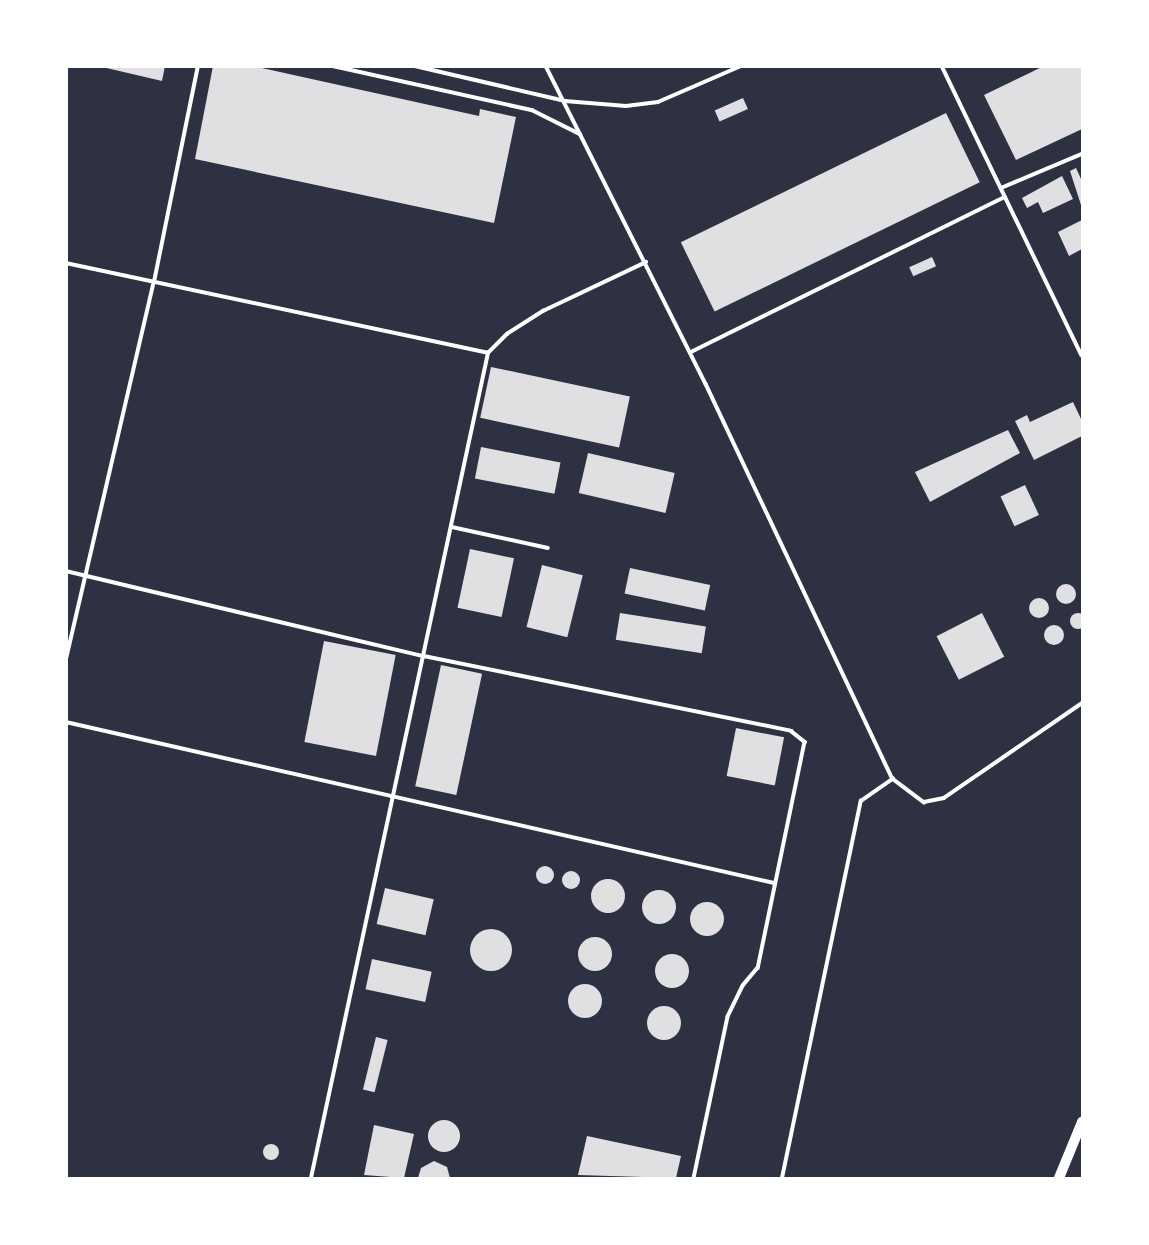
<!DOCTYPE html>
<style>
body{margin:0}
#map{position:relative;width:1149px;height:1245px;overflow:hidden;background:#2d3142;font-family:"Titillium Web",sans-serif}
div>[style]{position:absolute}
.building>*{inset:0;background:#e0e0e3;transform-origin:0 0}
.round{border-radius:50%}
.service>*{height:3.5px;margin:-1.75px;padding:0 1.75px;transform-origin:1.75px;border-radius:1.75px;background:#fff}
.motorway>*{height:10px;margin:-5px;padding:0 5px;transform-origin:5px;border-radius:5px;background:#fff}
span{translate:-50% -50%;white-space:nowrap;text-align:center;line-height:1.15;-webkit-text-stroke:7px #fff;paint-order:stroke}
.frame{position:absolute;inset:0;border:68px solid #fff;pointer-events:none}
</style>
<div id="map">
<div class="building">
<div style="clip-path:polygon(98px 66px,165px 66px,162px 81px)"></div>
<div style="clip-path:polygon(213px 66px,253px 66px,479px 116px,480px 109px,516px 117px,494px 223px,195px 159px)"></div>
<div style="clip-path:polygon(1044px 66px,1082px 66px,1082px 129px,1016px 160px,984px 95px)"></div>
<div style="left:743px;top:98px;width:12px;height:31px;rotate:66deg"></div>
<div style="left:946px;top:113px;width:77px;height:295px;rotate:64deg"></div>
<div style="clip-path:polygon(1076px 168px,1082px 181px,1082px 208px,1070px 171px)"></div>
<div style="clip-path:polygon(1062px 176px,1073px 199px,1043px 213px,1038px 202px,1027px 208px,1022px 198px)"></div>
<div style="clip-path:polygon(1082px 220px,1082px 249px,1069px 256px,1058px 232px)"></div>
<div style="left:932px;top:257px;width:10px;height:25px;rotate:66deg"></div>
<div style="left:491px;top:367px;width:142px;height:52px;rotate:12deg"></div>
<div style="clip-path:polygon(1073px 402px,1082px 421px,1082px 436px,1034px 460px,1015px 421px,1027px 415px,1030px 422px)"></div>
<div style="clip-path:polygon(1008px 430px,1020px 453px,930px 502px,915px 472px)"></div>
<div style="left:481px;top:447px;width:81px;height:32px;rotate:11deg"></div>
<div style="left:588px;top:453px;width:89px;height:41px;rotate:13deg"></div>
<div style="left:1025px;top:485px;width:33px;height:27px;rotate:65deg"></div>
<div style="left:470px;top:549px;width:45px;height:60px;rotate:12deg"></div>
<div style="left:542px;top:565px;width:42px;height:64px;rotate:14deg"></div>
<div style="left:630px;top:568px;width:82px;height:26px;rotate:12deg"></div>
<div class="round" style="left:1056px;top:584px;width:20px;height:20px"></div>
<div class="round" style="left:1029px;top:598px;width:20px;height:20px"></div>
<div style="left:620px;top:613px;width:87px;height:27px;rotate:9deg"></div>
<div style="left:982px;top:613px;width:49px;height:51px;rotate:63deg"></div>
<div class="round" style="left:1070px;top:613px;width:16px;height:16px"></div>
<div class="round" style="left:1044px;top:625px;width:20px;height:20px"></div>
<div style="left:324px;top:641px;width:73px;height:103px;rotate:11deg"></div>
<div style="left:441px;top:665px;width:42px;height:124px;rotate:12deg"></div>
<div style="left:736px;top:728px;width:49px;height:49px;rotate:11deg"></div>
<div class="round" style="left:536px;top:866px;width:18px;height:18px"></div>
<div class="round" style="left:562px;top:871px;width:18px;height:18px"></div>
<div class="round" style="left:591px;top:879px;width:34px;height:34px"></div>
<div style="left:385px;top:888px;width:50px;height:37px;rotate:13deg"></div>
<div class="round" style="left:642px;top:890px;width:34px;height:34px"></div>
<div class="round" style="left:690px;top:902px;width:34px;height:34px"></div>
<div class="round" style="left:470px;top:929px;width:42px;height:42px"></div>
<div class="round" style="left:578px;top:937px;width:34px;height:34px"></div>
<div class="round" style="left:655px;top:954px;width:34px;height:34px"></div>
<div style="left:372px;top:959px;width:61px;height:31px;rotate:12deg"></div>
<div class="round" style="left:568px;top:984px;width:34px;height:34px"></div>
<div class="round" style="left:647px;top:1006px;width:34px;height:34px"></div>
<div style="left:376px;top:1037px;width:12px;height:54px;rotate:14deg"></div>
<div class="round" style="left:428px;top:1120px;width:32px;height:32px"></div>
<div style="clip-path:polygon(374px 1125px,414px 1134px,404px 1178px,364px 1175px)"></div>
<div style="clip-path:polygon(587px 1136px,681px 1156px,676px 1178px,578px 1175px)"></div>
<div class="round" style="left:263px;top:1144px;width:16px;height:16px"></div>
<div style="clip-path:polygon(434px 1161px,447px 1167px,450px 1178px,418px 1178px,421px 1168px)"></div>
</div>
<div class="service">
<div style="left:333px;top:66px;width:204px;rotate:12.5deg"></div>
<div style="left:532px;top:110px;width:54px;rotate:26.6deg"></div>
<div style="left:415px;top:66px;width:154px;rotate:13.1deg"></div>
<div style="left:565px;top:101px;width:61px;rotate:4.7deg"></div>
<div style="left:626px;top:106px;width:32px;rotate:-7deg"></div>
<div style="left:658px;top:102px;width:90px;rotate:-23.4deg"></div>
<div style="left:546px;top:66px;width:356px;rotate:63.3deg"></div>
<div style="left:706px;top:384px;width:437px;rotate:64.7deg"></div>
<div style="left:893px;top:779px;width:39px;rotate:37deg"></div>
<div style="left:924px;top:802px;width:20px;rotate:-11deg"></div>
<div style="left:944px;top:798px;width:168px;rotate:-34.5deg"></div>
<div style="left:942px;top:66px;width:321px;rotate:64.2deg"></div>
<div style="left:1001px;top:188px;width:88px;rotate:-22.8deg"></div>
<div style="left:66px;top:263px;width:431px;rotate:12deg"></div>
<div style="left:691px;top:352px;width:350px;rotate:-26.3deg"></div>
<div style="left:452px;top:527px;width:98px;rotate:12.3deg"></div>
<div style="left:66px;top:571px;width:368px;rotate:13.4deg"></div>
<div style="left:424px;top:656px;width:375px;rotate:11.5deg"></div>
<div style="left:791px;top:731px;width:18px;rotate:38deg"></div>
<div style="left:805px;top:742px;width:231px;rotate:101.7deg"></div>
<div style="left:758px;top:968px;width:23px;rotate:130deg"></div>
<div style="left:743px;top:986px;width:34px;rotate:116deg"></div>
<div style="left:728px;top:1017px;width:165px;rotate:101.9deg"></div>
<div style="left:66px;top:659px;width:387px;rotate:-76.9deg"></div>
<div style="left:154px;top:282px;width:220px;rotate:-78.5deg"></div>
<div style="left:66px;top:722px;width:726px;rotate:12.81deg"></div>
<div style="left:311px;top:1178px;width:844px;rotate:-77.89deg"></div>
<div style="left:488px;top:353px;width:27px;rotate:-45deg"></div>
<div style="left:507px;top:334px;width:43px;rotate:-32.6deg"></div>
<div style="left:543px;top:311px;width:114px;rotate:-25.4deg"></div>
<div style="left:782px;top:1178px;width:385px;rotate:-78.2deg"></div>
<div style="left:861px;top:801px;width:39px;rotate:-35deg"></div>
</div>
<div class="motorway">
<div style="left:1059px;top:1178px;width:61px;rotate:-67.7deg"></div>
</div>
<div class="frame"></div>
</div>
